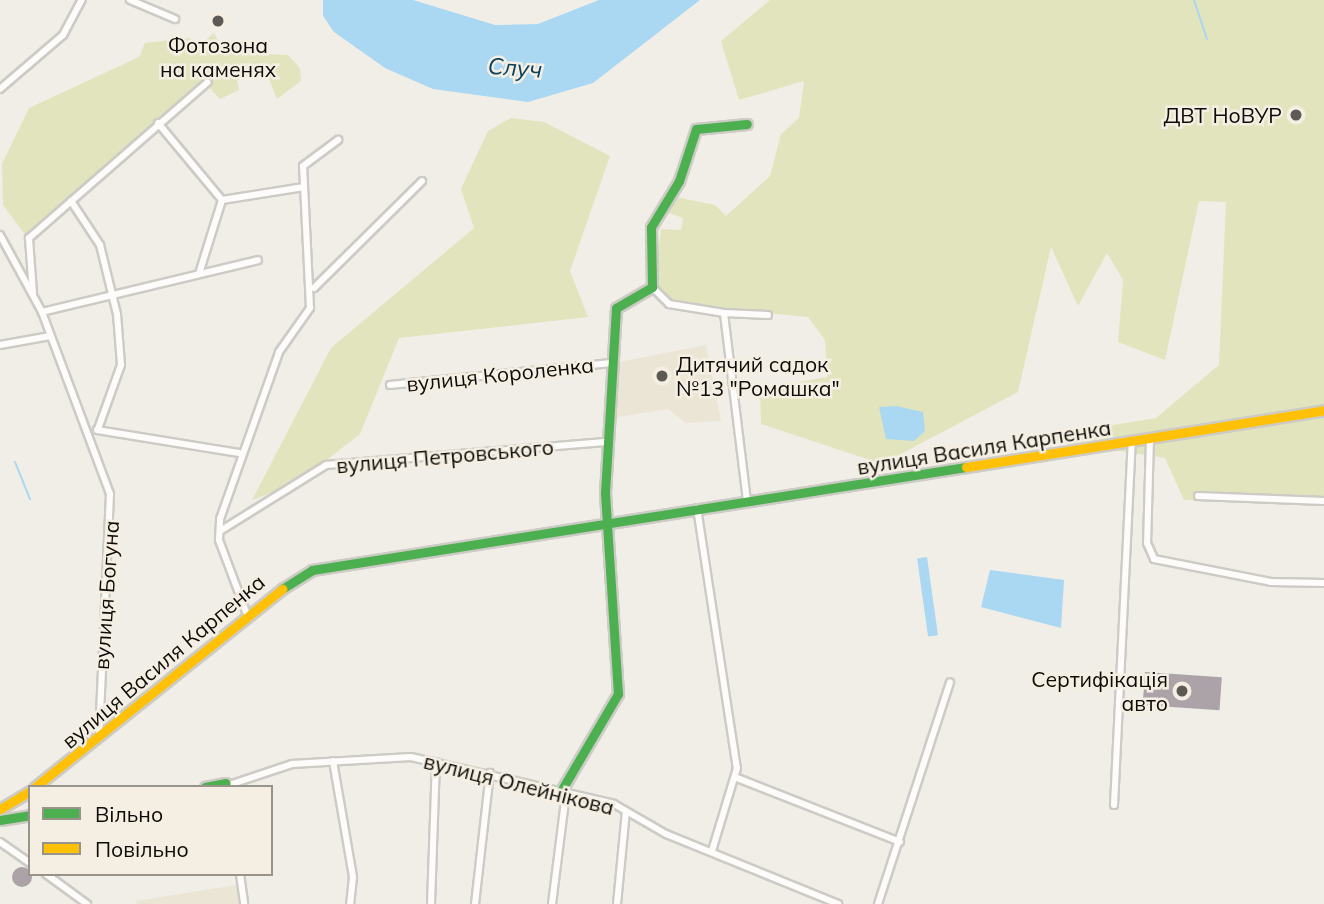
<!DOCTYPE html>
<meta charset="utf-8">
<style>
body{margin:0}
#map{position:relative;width:1324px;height:904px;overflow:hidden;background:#f1eee7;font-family:Mulish,sans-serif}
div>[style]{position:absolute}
.education>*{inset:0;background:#ebe5d6}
.green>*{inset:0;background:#e2e4be}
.water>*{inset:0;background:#aad7f2;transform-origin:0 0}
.stream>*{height:2px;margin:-1px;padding:0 1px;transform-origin:1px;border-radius:1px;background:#aad7f2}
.building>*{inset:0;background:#aca3a8;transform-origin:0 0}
.round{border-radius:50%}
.roads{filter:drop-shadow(2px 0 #cdcbc5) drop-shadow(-2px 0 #cdcbc5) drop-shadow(0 2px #cdcbc5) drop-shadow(0 -2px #cdcbc5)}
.street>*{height:6px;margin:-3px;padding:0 3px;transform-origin:3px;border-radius:3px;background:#fdfcfb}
.fast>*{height:9px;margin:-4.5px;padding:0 4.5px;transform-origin:4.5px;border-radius:4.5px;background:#4caf50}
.slow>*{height:9px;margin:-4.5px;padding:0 4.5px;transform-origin:4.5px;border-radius:4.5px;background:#ffc107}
.dots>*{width:19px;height:19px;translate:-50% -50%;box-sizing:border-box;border:4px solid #f5efe3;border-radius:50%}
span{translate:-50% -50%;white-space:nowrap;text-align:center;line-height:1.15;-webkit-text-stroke:5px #f5efe3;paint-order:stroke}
.poi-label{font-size:21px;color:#0d0b07}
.right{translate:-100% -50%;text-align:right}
.left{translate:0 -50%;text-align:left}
.street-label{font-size:21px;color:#0d0b07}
.water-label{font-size:23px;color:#0b415d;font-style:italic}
.legend{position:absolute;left:28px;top:785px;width:245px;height:91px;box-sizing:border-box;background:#f5efe3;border:2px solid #98948b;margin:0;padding:9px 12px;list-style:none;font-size:21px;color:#0d0b07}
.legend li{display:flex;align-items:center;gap:14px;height:35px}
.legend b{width:35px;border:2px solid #98948b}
</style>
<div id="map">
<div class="education">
<div style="clip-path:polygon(706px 345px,721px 421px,686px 423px,668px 409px,611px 418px,614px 363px)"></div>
<div style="clip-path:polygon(236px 885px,239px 904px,137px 904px,136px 901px)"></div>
</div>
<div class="green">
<div style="clip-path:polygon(770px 0,1324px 0,1324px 499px,1184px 500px,1165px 458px,1035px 438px,1156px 418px,1219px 365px,1226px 202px,1199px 201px,1165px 360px,1118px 342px,1123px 280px,1107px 253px,1078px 306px,1051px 247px,1018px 392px,882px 464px,761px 424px,760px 389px,827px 377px,825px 340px,808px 317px,676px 304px,655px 285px,661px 229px,681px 230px,683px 218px,669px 213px,676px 197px,715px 205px,726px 216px,770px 176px,781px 134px,799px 118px,804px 81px,739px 100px,721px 41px)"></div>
<div style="clip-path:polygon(214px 33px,221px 47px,239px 44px,251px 53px,288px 55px,300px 68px,301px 81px,277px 99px,268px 76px,260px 72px,237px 80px,239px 90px,220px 99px,204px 82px,27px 237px,3px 205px,2px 164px,29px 108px,139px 57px,145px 43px,188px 38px,202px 43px)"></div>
<div style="clip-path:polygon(511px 118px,544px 122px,610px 156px,570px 271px,588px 317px,399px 338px,360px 434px,296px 484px,252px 500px,331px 348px,474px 228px,461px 189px,488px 131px)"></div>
</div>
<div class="water">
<div style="clip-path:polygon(323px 0,413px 0,495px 25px,538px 24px,599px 0,700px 0,593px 83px,528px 102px,433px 89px,385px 68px,334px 32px,323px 16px)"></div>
<div style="clip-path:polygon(896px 406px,923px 412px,925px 431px,914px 441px,886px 439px,879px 407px)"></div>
<div style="left:927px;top:557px;width:79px;height:10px;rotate:82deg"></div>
<div style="clip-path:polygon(990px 570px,1064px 580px,1061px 628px,981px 607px)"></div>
</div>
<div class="stream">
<div style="left:1194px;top:0;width:41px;rotate:71.6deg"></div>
<div style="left:15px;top:462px;width:40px;rotate:68deg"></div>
</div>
<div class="building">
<div style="left:1145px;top:672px;width:77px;height:33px;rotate:4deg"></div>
<div class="round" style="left:12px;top:867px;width:20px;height:20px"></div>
</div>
<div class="roads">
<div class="street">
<div style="left:130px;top:0;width:49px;rotate:22.9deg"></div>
<div style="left:0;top:89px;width:83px;rotate:-40.6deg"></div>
<div style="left:63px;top:35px;width:40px;rotate:-62deg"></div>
<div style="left:158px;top:123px;width:100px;rotate:50.3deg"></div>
<div style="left:222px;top:200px;width:77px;rotate:107.3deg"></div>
<div style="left:222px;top:200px;width:83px;rotate:-9deg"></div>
<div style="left:71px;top:201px;width:53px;rotate:56.6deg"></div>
<div style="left:100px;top:245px;width:71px;rotate:76.2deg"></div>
<div style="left:117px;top:314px;width:51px;rotate:85.5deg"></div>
<div style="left:121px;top:365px;width:68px;rotate:109.8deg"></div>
<div style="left:0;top:235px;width:88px;rotate:61.4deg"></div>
<div style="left:42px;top:312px;width:194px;rotate:69.5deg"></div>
<div style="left:110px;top:494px;width:242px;rotate:92.6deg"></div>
<div style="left:652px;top:287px;width:24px;rotate:45deg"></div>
<div style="left:669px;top:304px;width:56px;rotate:9.3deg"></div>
<div style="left:314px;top:288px;width:152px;rotate:-44.7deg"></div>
<div style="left:33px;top:293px;width:55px;rotate:-94.2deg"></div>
<div style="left:29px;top:238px;width:237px;rotate:-41.1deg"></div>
<div style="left:42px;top:312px;width:222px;rotate:-13.5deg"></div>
<div style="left:0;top:345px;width:51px;rotate:-10.2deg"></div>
<div style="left:390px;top:385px;width:222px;rotate:-5.7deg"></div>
<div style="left:97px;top:430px;width:144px;rotate:9.2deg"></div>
<div style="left:1150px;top:438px;width:105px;rotate:91.6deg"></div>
<div style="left:1147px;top:543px;width:17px;rotate:66deg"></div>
<div style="left:1154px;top:559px;width:119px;rotate:11.1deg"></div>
<div style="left:1271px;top:582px;width:53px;rotate:1.1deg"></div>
<div style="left:1198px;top:496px;width:126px;rotate:2.3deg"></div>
<div style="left:747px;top:501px;width:189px;rotate:-97deg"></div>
<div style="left:724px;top:313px;width:44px;rotate:2.6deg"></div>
<div style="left:697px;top:508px;width:263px;rotate:81.3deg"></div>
<div style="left:737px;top:768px;width:87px;rotate:106.8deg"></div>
<div style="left:220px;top:531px;width:125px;rotate:-31.9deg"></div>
<div style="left:326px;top:465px;width:280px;rotate:-4.7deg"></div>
<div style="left:246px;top:612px;width:77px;rotate:-110.6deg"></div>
<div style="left:219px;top:540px;width:21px;rotate:-87deg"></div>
<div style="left:220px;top:519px;width:177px;rotate:-70.5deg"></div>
<div style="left:279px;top:352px;width:54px;rotate:-54.8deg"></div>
<div style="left:310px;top:308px;width:142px;rotate:-92.8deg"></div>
<div style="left:303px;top:166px;width:44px;rotate:-36.6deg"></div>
<div style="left:333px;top:761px;width:118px;rotate:80.2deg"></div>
<div style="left:353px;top:877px;width:27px;rotate:96deg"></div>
<div style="left:737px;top:778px;width:175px;rotate:21.4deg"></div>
<div style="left:226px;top:786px;width:70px;rotate:-18.4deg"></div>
<div style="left:292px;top:764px;width:119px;rotate:-3.4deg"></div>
<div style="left:411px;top:757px;width:208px;rotate:13deg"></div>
<div style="left:614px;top:804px;width:60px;rotate:30deg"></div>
<div style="left:666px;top:834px;width:186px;rotate:22.1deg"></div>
<div style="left:1114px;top:805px;width:364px;rotate:-87.2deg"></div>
<div style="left:0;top:842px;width:37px;rotate:35deg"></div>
<div style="left:46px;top:874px;width:51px;rotate:36.2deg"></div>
<div style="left:240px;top:874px;width:30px;rotate:82deg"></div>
<div style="left:431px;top:904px;width:142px;rotate:-88deg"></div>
<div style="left:475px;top:904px;width:132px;rotate:-83.5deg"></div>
<div style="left:552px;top:904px;width:112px;rotate:-82.8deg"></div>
<div style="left:617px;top:904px;width:93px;rotate:-84.5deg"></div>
<div style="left:878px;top:904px;width:233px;rotate:-72deg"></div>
</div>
<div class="fast">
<div style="left:282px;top:589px;width:36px;rotate:-32deg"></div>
<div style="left:312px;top:570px;width:662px;rotate:-8.95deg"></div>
<div style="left:205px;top:787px;width:21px;rotate:-11deg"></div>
<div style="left:561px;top:791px;width:113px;rotate:-59.6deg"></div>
<div style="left:618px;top:694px;width:201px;rotate:-93.7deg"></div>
<div style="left:605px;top:493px;width:185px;rotate:-86.6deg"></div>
<div style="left:616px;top:308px;width:42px;rotate:-30.3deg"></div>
<div style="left:652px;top:287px;width:60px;rotate:-91deg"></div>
<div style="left:651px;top:227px;width:54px;rotate:-58.7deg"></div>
<div style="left:679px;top:181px;width:55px;rotate:-71.9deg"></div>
<div style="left:696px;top:129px;width:51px;rotate:-5.6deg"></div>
<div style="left:0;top:820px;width:30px;rotate:-9deg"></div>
</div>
<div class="slow">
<div style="left:966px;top:467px;width:363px;rotate:-9deg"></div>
<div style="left:35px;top:787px;width:317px;rotate:-38.7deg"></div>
<div style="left:0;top:809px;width:35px;rotate:-31deg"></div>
</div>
</div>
<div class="dots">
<div style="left:218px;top:21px;background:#5d5a55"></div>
<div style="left:1296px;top:115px;background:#5d5a55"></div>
<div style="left:662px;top:376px;background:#5d5a55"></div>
<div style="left:1182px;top:691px;background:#5d5a55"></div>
</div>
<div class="poi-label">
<span style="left:218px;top:57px">Фотозона<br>на каменях</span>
<span class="right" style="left:1282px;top:115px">ДВТ НоВУР</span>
<span class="left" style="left:676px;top:376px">Дитячий садок<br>№13 "Ромашка"</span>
<span class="right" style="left:1168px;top:691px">Сертифікація<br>авто</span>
</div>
<div class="street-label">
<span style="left:500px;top:374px;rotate:-6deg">вулиця Короленка</span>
<span style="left:984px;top:447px;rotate:-9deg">вулиця Василя Карпенка</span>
<span style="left:445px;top:456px;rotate:-5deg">вулиця Петровського</span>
<span style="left:106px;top:595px;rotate:-86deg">вулиця Богуна</span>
<span style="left:163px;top:661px;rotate:-40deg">вулиця Василя Карпенка</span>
<span style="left:519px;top:784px;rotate:14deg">вулиця Олейнікова</span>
</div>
<div class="water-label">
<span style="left:515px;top:68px;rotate:4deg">Случ</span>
</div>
<ul class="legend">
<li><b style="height:9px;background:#4caf50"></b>Вільно</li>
<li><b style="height:9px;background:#ffc107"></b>Повільно</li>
</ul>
</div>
